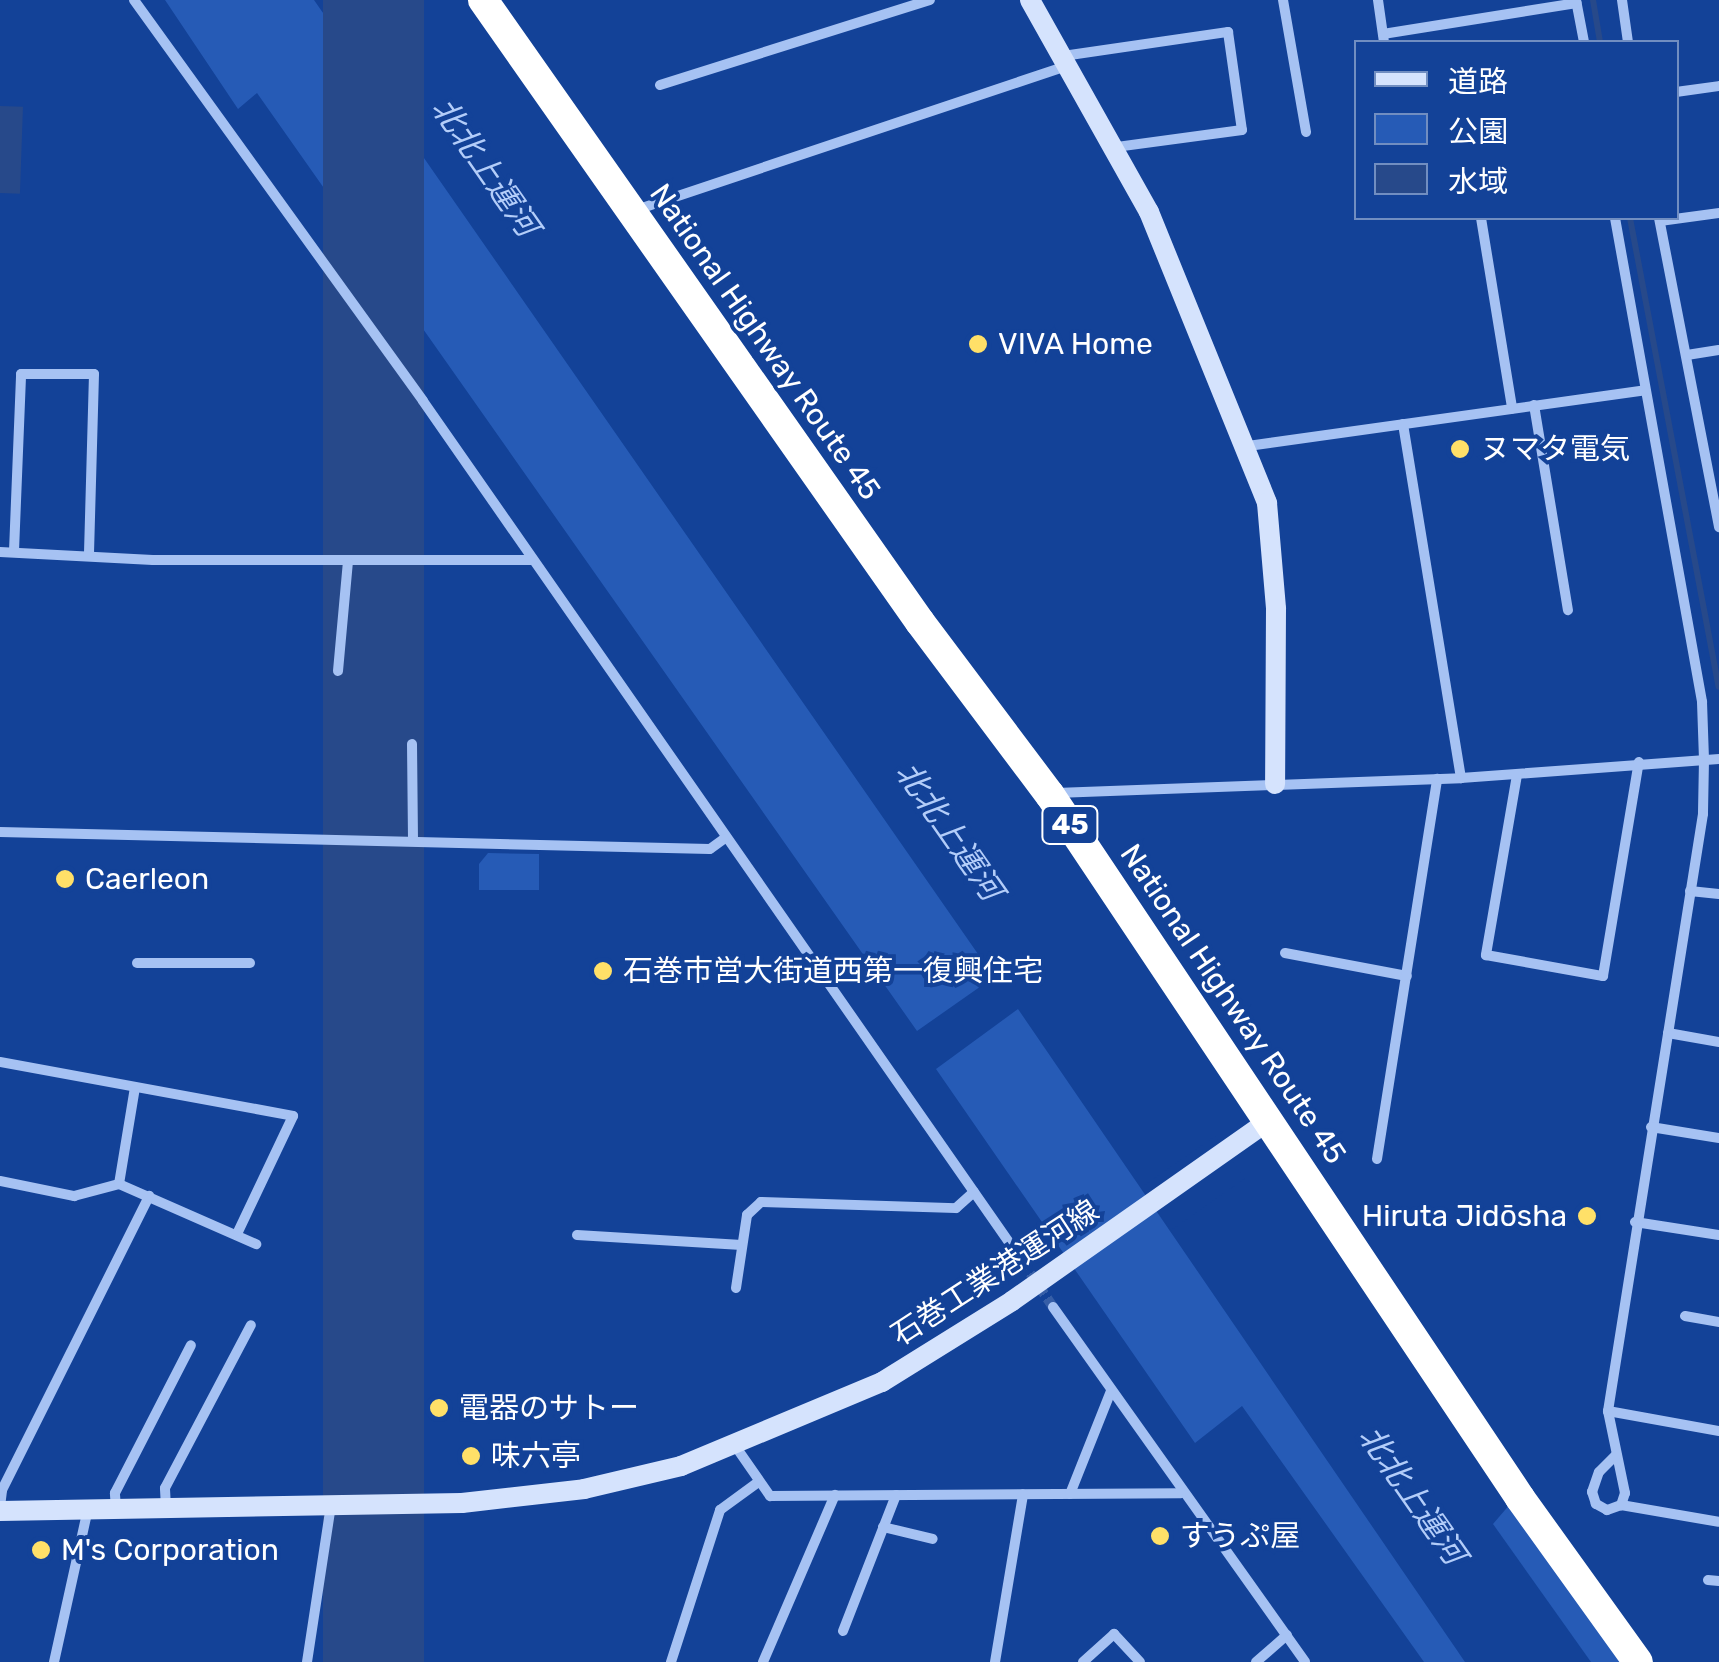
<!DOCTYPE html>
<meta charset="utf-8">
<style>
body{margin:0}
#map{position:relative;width:1719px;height:1662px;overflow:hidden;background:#134298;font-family:Rubik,"Noto Sans JP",sans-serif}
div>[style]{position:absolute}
.green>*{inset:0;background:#265bb6}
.water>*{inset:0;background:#27498a;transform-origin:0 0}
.pier>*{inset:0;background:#134298;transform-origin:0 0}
.stream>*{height:6px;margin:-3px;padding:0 3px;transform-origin:3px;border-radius:3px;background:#27498a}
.street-tunnel>*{height:10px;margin-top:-5px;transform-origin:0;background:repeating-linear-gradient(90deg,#365ea7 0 10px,transparent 0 15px)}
.street>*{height:10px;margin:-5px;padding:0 5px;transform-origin:5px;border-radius:5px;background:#a6c2f3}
.secondary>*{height:20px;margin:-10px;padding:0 10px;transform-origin:10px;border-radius:10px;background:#d5e3fd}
.highway>*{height:30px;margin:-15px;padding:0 15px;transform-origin:15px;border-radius:15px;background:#fff}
.dots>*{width:28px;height:28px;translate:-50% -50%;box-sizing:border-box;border:5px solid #134298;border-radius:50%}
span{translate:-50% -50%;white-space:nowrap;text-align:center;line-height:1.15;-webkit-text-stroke:8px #134298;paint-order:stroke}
.shield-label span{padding:2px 8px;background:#134298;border:2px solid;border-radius:8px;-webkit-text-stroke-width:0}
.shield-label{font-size:28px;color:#fff;font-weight:700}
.street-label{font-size:30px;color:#fff}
.poi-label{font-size:30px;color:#fff}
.left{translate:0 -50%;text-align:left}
.right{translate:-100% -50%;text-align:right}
.water-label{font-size:32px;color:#b3cdf9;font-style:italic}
.legend{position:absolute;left:1354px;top:40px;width:325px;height:180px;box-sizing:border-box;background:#134298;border:2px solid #718ec1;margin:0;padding:12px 18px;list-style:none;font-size:30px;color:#fff}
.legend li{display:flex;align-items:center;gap:20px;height:50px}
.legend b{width:50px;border:2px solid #718ec1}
</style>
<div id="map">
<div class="green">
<div style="clip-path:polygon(165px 0,314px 0,994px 977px,917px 1031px,257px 93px,238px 109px)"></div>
<div style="clip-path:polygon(488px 853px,539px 854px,539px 890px,479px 890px,479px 864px)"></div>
<div style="clip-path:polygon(1018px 1009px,1465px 1662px,1424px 1662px,1242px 1406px,1195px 1443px,936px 1069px)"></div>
<div style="clip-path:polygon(1511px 1503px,1621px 1662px,1591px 1662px,1493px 1524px)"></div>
</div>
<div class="water">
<div style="left:323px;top:0;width:101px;height:2021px"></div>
<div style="left:0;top:106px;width:23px;height:87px;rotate:2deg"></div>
</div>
<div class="pier">
<div style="left:1215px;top:1136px;width:52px;height:90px;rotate:55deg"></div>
</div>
<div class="stream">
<div style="left:1593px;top:0;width:43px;rotate:80.5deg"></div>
<div style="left:1630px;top:218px;width:477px;rotate:79.3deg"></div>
</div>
<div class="street-tunnel">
<div style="left:1022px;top:1261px;width:55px;rotate:56deg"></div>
</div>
<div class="street">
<div style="left:134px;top:0;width:494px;rotate:54.2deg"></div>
<div style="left:423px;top:401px;width:1048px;rotate:55.14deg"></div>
<div style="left:1283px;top:0;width:134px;rotate:80.1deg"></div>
<div style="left:1378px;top:0;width:42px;rotate:81.9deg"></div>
<div style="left:1576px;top:0;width:43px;rotate:79.2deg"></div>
<div style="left:1622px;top:0;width:42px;rotate:81.9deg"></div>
<div style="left:1383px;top:34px;width:196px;rotate:-9.1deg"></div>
<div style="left:1063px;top:56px;width:167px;rotate:-8.3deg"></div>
<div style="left:1228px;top:32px;width:99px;rotate:81.9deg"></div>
<div style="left:1242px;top:130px;width:126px;rotate:172.3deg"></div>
<div style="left:660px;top:85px;width:283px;rotate:-17.5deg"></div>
<div style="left:1676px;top:92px;width:43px;rotate:-7.9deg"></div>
<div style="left:636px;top:210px;width:454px;rotate:-18.5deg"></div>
<div style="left:1481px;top:218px;width:193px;rotate:80.7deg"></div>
<div style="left:1615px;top:218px;width:492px;rotate:79.8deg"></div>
<div style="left:1702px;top:702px;width:58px;rotate:88deg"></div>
<div style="left:1704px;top:760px;width:54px;rotate:91.1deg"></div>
<div style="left:1703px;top:814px;width:605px;rotate:99.04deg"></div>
<div style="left:1608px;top:1411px;width:84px;rotate:78.3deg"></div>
<div style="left:1625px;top:1493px;width:13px;rotate:108deg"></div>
<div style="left:1621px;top:1505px;width:15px;rotate:160deg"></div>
<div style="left:1607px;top:1510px;width:13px;rotate:-151deg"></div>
<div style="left:1596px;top:1504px;width:13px;rotate:-108deg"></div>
<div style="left:1592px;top:1492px;width:21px;rotate:-71deg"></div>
<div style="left:1599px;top:1472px;width:24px;rotate:-45deg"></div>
<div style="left:1659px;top:218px;width:315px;rotate:79deg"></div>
<div style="left:1660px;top:221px;width:60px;rotate:-7.7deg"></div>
<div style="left:1687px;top:355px;width:32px;rotate:-9deg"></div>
<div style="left:1534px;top:405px;width:208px;rotate:80.6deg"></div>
<div style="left:1403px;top:424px;width:359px;rotate:80.7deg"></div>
<div style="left:1248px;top:446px;width:401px;rotate:-8deg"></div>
<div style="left:14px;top:551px;width:177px;rotate:-87.7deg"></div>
<div style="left:21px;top:374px;width:73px"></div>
<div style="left:94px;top:374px;width:182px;rotate:91.6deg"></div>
<div style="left:0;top:552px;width:153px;rotate:3deg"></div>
<div style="left:153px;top:560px;width:380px"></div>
<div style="left:338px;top:671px;width:109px;rotate:-84.8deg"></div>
<div style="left:412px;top:744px;width:97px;rotate:89.4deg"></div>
<div style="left:1517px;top:775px;width:183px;rotate:99.8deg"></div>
<div style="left:1486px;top:955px;width:119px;rotate:10.2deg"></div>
<div style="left:1603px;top:976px;width:217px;rotate:-80.5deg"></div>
<div style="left:1056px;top:793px;width:405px;rotate:-2.1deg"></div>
<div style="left:1461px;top:778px;width:259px;rotate:-4.2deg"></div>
<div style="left:0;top:832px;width:710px;rotate:1.37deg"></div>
<div style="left:710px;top:849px;width:17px;rotate:-36deg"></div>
<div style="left:1690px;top:891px;width:29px;rotate:6deg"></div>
<div style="left:1285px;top:953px;width:124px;rotate:10.7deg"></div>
<div style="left:137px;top:963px;width:113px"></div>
<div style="left:1668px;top:1033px;width:52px;rotate:10deg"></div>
<div style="left:0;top:1062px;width:298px;rotate:10.4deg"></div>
<div style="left:293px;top:1116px;width:131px;rotate:115.4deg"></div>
<div style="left:1651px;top:1127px;width:69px;rotate:9.2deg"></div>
<div style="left:1377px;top:1159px;width:385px;rotate:-81deg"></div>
<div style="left:0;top:1181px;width:76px;rotate:11.5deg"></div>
<div style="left:74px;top:1196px;width:47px;rotate:-14.9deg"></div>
<div style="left:119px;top:1184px;width:150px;rotate:23.7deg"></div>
<div style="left:119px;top:1184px;width:98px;rotate:-80.6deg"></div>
<div style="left:1635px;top:1222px;width:85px;rotate:8.8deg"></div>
<div style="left:577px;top:1235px;width:165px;rotate:3.5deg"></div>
<div style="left:736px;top:1288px;width:74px;rotate:-81.4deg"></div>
<div style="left:747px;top:1215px;width:19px;rotate:-43deg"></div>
<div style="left:761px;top:1202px;width:195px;rotate:1.8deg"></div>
<div style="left:956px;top:1208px;width:24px;rotate:-42deg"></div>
<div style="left:1053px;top:1307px;width:435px;rotate:54.6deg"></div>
<div style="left:1685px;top:1316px;width:35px;rotate:10deg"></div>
<div style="left:1608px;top:1411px;width:113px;rotate:10.2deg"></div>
<div style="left:736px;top:1447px;width:60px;rotate:55.2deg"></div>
<div style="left:770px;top:1496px;width:411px;rotate:-0.4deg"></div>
<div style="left:1070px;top:1494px;width:111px;rotate:-68.3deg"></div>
<div style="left:1621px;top:1505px;width:99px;rotate:9.8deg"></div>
<div style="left:0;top:1507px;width:17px;rotate:-83deg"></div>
<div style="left:2px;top:1490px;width:329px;rotate:-63.4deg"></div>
<div style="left:166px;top:1508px;width:20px;rotate:-93deg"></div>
<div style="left:165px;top:1488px;width:184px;rotate:-62.2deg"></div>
<div style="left:116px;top:1509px;width:16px;rotate:-94deg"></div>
<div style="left:115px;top:1493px;width:166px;rotate:-62.8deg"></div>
<div style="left:883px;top:1527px;width:51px;rotate:13.5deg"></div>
<div style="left:1708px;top:1580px;width:11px;rotate:5deg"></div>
<div style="left:843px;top:1631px;width:146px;rotate:-68.7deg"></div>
<div style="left:54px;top:1662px;width:157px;rotate:-77.5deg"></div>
<div style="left:307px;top:1662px;width:158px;rotate:-81.3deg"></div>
<div style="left:671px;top:1662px;width:160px;rotate:-72.1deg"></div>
<div style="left:720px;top:1510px;width:46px;rotate:-36.1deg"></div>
<div style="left:763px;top:1662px;width:182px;rotate:-66.7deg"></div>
<div style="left:995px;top:1662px;width:170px;rotate:-80.5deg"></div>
<div style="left:1083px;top:1662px;width:42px;rotate:-42.1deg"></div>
<div style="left:1114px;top:1634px;width:38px;rotate:47deg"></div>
<div style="left:1256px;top:1662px;width:41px;rotate:-41.1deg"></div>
</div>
<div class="secondary">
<div style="left:1030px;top:0;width:243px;rotate:60.7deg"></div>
<div style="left:1149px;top:212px;width:314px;rotate:67.9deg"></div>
<div style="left:1267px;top:503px;width:106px;rotate:85.1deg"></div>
<div style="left:1276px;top:609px;width:175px;rotate:90.3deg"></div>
<div style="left:0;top:1511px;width:462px;rotate:-1deg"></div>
<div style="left:462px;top:1503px;width:123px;rotate:-6.5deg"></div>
<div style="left:584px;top:1489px;width:100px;rotate:-13.3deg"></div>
<div style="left:681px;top:1466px;width:218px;rotate:-22.7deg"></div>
<div style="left:882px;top:1382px;width:153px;rotate:-31.9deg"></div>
<div style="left:1012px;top:1301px;width:315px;rotate:-35.1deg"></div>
</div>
<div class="highway">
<div style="left:483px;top:0;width:760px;rotate:54.91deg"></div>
<div style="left:920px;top:622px;width:216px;rotate:53.1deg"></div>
<div style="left:1050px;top:795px;width:846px;rotate:56.23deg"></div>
<div style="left:1520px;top:1498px;width:202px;rotate:54.3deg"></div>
</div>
<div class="dots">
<div style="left:978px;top:344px;background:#ffe068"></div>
<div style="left:1460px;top:449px;background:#ffe068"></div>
<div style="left:65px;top:879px;background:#ffe068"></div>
<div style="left:603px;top:971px;background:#ffe068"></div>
<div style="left:1587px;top:1216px;background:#ffe068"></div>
<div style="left:439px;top:1408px;background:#ffe068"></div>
<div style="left:471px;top:1456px;background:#ffe068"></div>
<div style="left:1160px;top:1536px;background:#ffe068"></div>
<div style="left:41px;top:1550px;background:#ffe068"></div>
</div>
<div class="shield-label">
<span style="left:1070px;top:825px">45</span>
</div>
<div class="street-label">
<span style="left:765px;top:342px;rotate:55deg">National Highway Route 45</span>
<span style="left:1233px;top:1004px;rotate:56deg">National Highway Route 45</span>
<span style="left:995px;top:1273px;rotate:-33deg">石巻工業港運河線</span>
</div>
<div class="poi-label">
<span class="left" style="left:998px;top:344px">VIVA Home</span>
<span class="left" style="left:1480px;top:449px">ヌマタ電気</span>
<span class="left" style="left:85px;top:879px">Caerleon</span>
<span class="left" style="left:623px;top:971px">石巻市営大街道西第一復興住宅</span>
<span class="right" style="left:1567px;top:1216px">Hiruta Jidōsha</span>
<span class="left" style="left:459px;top:1408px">電器のサトー</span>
<span class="left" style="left:491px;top:1456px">味六亭</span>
<span class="left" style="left:1180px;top:1536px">すうぷ屋</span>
<span class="left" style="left:61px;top:1550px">M's Corporation</span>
</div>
<div class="water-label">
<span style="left:485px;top:167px;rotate:55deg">北北上運河</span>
<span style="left:949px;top:831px;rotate:55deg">北北上運河</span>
<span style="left:1412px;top:1495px;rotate:55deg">北北上運河</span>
</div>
<ul class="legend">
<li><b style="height:12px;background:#d5e3fd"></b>道路</li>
<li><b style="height:28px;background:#265bb6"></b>公園</li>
<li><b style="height:28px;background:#27498a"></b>水域</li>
</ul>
</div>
